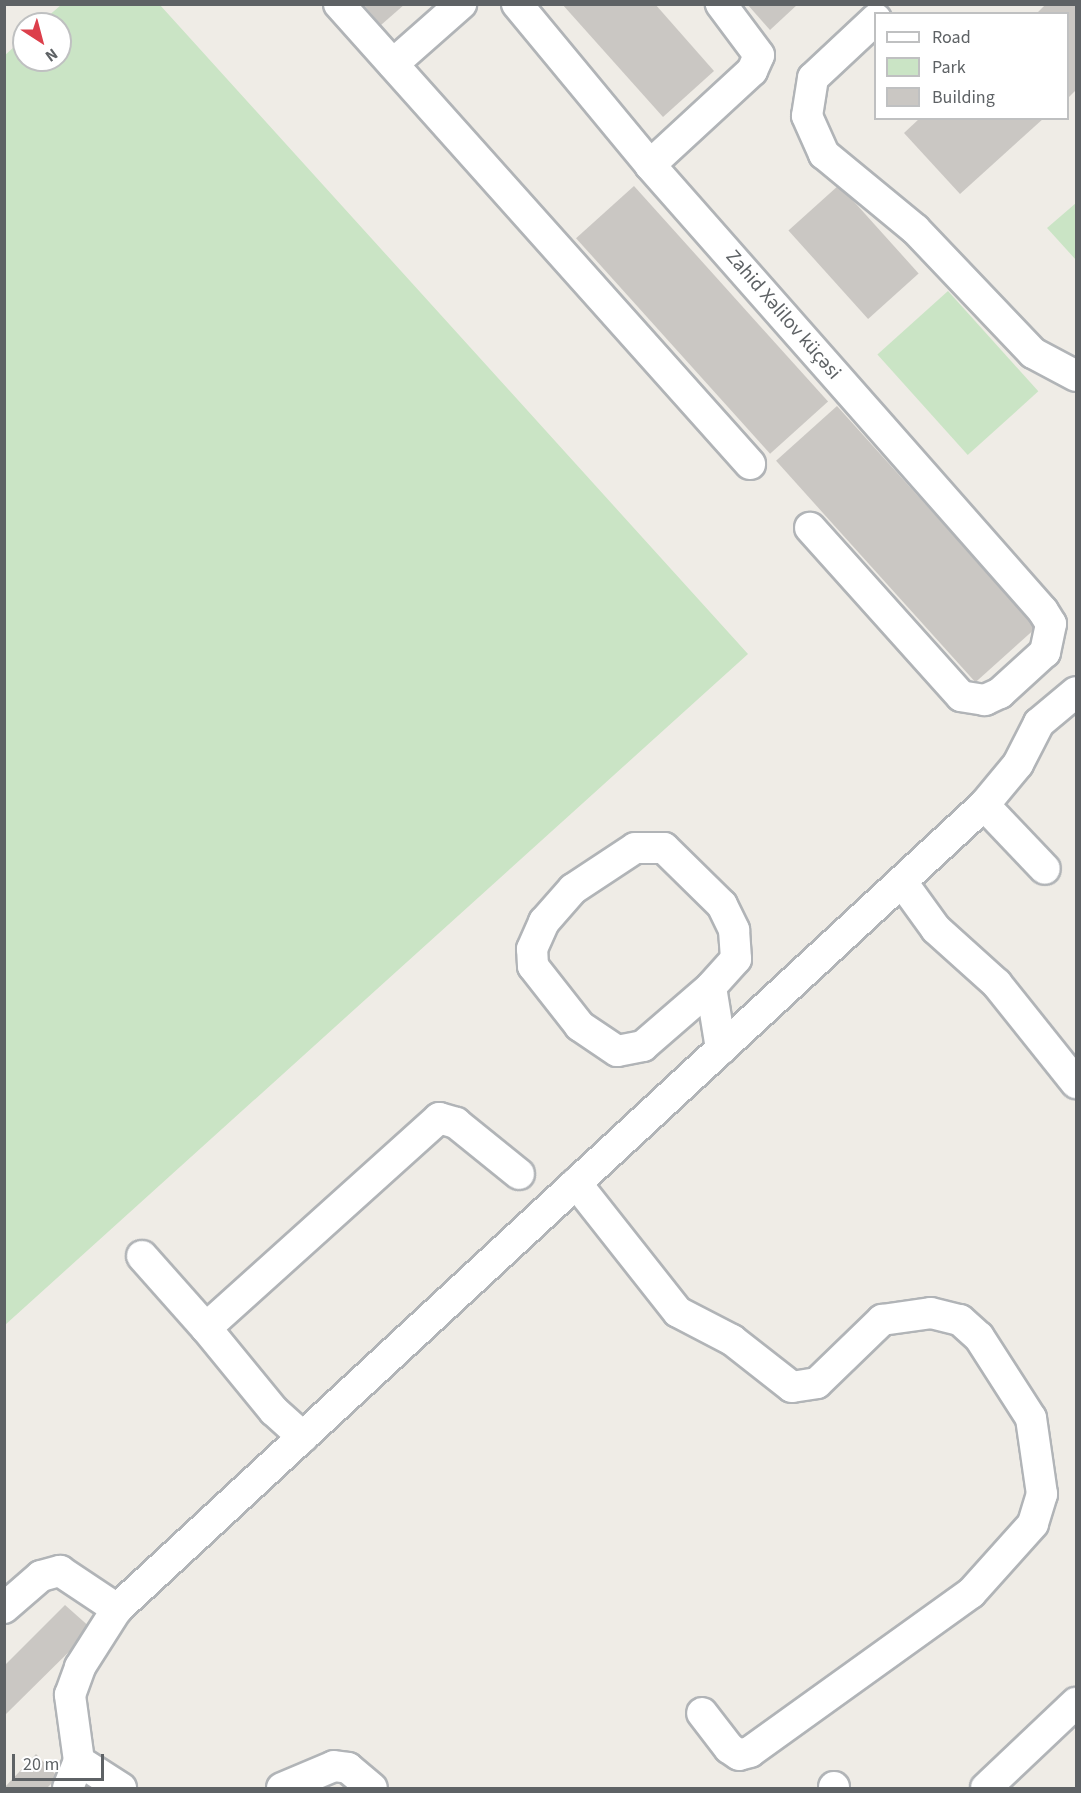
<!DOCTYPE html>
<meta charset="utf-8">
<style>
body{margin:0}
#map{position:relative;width:1081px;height:1793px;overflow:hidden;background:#efece6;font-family:"Source Sans 3",sans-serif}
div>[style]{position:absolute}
.green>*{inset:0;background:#cae4c5;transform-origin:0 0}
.building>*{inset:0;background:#cac7c3;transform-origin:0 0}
.roads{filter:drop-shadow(2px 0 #b1b4b7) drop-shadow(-2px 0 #b1b4b7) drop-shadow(0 2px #b1b4b7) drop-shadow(0 -2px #b1b4b7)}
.minor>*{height:30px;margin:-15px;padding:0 15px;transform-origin:15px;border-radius:15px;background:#fff}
span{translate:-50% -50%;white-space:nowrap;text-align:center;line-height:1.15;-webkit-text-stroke:4.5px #fff;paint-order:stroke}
.street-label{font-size:20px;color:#5e6265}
.frame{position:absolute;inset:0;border:6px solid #5e6265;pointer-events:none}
.legend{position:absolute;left:874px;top:12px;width:195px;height:108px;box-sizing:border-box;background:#fff;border:2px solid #bfc0c1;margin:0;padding:8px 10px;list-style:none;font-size:18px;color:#5e6265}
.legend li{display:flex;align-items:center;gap:12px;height:30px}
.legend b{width:30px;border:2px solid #bfc0c1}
.north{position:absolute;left:12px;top:12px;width:60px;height:60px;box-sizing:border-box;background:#fff;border:2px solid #bfc0c1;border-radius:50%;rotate:144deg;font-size:16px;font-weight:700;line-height:24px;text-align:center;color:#5e6265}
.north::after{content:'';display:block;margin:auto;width:21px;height:27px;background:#dc3f4b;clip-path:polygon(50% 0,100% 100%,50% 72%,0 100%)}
.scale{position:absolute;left:12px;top:1754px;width:92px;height:27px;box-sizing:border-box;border:3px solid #5e6265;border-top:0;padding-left:8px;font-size:18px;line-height:21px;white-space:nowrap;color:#5e6265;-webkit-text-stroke:4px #fff;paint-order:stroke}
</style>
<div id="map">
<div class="green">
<div style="clip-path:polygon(61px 5px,160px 5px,748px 654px,5px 1325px,4px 56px,24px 38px,24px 60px,60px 60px,60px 24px,39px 24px)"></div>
<div style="clip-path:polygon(1076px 203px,1076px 260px,1047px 228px)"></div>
<div style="left:948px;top:291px;width:135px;height:95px;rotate:48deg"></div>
</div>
<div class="building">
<div style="clip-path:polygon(363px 4px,405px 4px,381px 25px)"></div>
<div style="clip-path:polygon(562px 4px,655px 4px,714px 71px,663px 117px)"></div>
<div style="clip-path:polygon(747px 4px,798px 4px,770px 30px)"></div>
<div style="clip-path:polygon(1046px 4px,1076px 4px,1076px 90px,1068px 98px,1068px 14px,1036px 14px)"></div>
<div style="clip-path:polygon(920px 118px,1044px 118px,960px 194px,904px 133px)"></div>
<div style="left:839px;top:185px;width:119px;height:68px;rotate:48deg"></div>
<div style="left:634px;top:186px;width:290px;height:78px;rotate:48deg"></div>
<div style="left:837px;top:406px;width:298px;height:82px;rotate:48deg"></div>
<div style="clip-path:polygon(65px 1605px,92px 1629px,4px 1716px,4px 1666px)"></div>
<div style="clip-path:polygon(36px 1754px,58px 1777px,47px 1788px,4px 1788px)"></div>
</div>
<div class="roads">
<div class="minor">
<div style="left:339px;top:4px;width:617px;rotate:48.22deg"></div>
<div style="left:517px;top:4px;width:209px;rotate:50.4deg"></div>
<div style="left:650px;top:165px;width:594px;rotate:48.61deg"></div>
<div style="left:1043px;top:611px;width:15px;rotate:58deg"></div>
<div style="left:1051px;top:624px;width:29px;rotate:102deg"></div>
<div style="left:1045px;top:652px;width:61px;rotate:137.7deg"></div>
<div style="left:1000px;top:693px;width:17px;rotate:155deg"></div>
<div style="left:985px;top:700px;width:24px;rotate:-171deg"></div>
<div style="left:961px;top:696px;width:226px;rotate:-131.9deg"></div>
<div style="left:876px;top:19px;width:86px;rotate:136.9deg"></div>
<div style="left:813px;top:78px;width:38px;rotate:99deg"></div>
<div style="left:807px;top:116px;width:42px;rotate:65.9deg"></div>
<div style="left:824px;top:154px;width:118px;rotate:39.5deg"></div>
<div style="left:915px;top:229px;width:171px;rotate:46.4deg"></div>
<div style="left:1033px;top:353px;width:49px;rotate:28.1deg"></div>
<div style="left:393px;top:64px;width:91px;rotate:-41.4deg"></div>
<div style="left:650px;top:165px;width:139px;rotate:-42.7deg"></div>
<div style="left:752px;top:71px;width:17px;rotate:-66deg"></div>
<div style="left:759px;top:55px;width:64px;rotate:-126.7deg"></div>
<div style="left:984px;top:805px;width:88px;rotate:46.4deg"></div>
<div style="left:902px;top:882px;width:58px;rotate:54.1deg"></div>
<div style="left:936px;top:929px;width:82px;rotate:42deg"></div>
<div style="left:997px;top:984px;width:127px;rotate:51.4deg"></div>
<div style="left:711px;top:987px;width:90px;rotate:139.1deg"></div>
<div style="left:643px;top:1046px;width:26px;rotate:169deg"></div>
<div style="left:617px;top:1051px;width:45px;rotate:-146deg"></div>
<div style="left:580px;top:1026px;width:76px;rotate:-128.1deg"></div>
<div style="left:533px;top:966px;width:17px;rotate:-93deg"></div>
<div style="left:532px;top:949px;width:30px;rotate:-66deg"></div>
<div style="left:544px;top:922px;width:44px;rotate:-48.7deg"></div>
<div style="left:573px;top:889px;width:74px;rotate:-33.5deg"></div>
<div style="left:635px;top:848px;width:29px"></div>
<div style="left:664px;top:848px;width:81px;rotate:44.5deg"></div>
<div style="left:722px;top:905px;width:28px;rotate:64deg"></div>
<div style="left:734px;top:930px;width:29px;rotate:86deg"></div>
<div style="left:736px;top:959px;width:38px;rotate:132deg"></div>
<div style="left:711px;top:987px;width:63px;rotate:80.8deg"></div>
<div style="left:576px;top:1183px;width:164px;rotate:51.7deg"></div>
<div style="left:678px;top:1312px;width:61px;rotate:27.4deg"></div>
<div style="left:732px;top:1340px;width:76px;rotate:38.1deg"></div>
<div style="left:792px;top:1387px;width:25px;rotate:-9deg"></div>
<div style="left:817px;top:1383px;width:91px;rotate:-44.1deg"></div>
<div style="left:882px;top:1320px;width:49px;rotate:-8.1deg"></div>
<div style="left:931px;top:1313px;width:30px;rotate:14deg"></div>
<div style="left:960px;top:1320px;width:25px;rotate:42deg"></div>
<div style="left:979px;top:1337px;width:96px;rotate:57.3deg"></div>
<div style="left:1031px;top:1418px;width:77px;rotate:81.8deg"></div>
<div style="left:1042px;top:1494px;width:31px;rotate:107deg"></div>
<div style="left:1033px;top:1524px;width:93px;rotate:131.9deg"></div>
<div style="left:971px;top:1593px;width:272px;rotate:144.3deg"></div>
<div style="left:750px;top:1752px;width:11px;rotate:165deg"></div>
<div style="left:739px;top:1755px;width:12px;rotate:-145deg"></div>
<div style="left:729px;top:1748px;width:44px;rotate:-127.6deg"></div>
<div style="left:142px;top:1256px;width:96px;rotate:48.4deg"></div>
<div style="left:303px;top:1437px;width:39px;rotate:-138deg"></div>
<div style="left:274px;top:1411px;width:107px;rotate:-129.3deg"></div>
<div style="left:206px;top:1328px;width:314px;rotate:-42deg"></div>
<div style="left:439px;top:1118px;width:18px;rotate:16deg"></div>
<div style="left:456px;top:1123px;width:81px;rotate:39deg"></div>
<div style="left:4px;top:1608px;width:49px;rotate:-40.9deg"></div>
<div style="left:41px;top:1576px;width:20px;rotate:-15deg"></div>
<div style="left:60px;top:1571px;width:69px;rotate:33.7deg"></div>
<div style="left:79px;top:1761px;width:50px;rotate:32.7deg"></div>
<div style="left:68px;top:1788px;width:29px;rotate:-68deg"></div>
<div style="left:79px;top:1761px;width:67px;rotate:-97.8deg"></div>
<div style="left:70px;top:1695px;width:30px;rotate:-70deg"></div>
<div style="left:80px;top:1667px;width:69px;rotate:-57.5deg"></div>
<div style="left:117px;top:1609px;width:1182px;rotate:-42.84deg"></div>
<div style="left:984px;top:805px;width:53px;rotate:-50.3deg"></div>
<div style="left:1018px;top:764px;width:46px;rotate:-62.9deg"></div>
<div style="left:1039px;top:723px;width:48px;rotate:-40deg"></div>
<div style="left:282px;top:1788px;width:56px;rotate:-22.9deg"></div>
<div style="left:334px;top:1766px;width:14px;rotate:8deg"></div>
<div style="left:348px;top:1768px;width:31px;rotate:40deg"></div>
<div style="left:834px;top:1788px;width:1px;rotate:-90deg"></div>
<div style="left:986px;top:1788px;width:124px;rotate:-43.4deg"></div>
</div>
</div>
<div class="street-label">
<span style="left:783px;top:315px;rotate:49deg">Zahid Xəlilov küçəsi</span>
</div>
<div class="frame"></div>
<ul class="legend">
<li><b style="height:8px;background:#fff"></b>Road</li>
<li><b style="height:16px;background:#cae4c5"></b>Park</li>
<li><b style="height:16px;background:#cac7c3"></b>Building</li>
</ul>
<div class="north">N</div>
<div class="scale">20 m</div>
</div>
